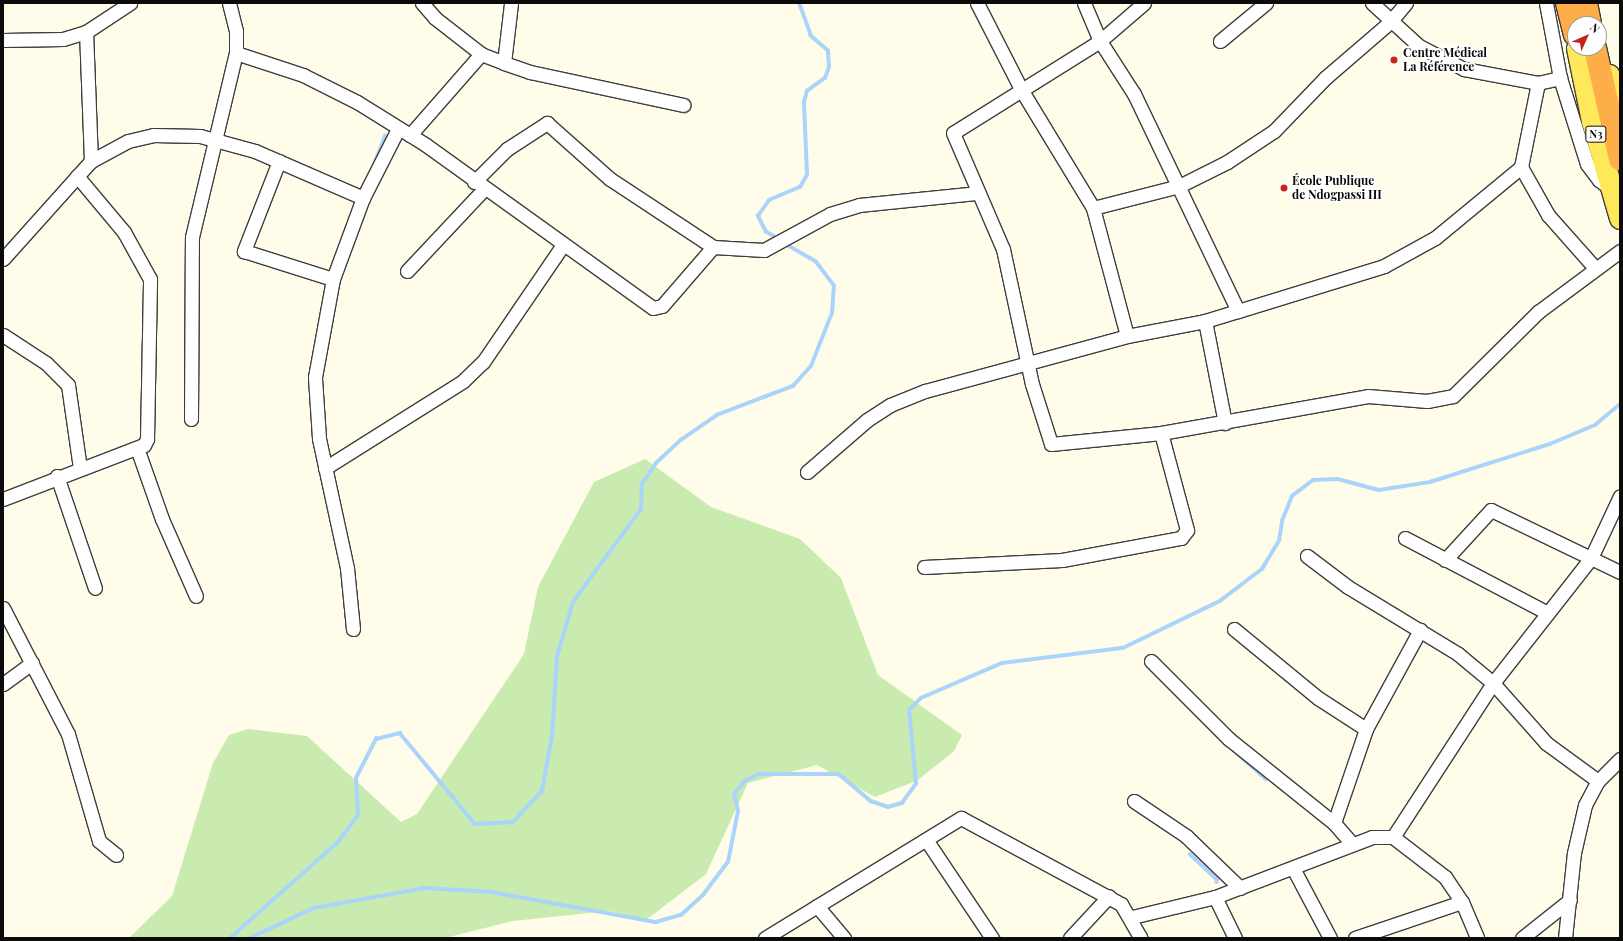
<!DOCTYPE html>
<meta charset="utf-8">
<style>
body{margin:0}
#map{position:relative;width:1623px;height:941px;overflow:hidden;background:#fffde9;font-family:"Playfair Display",serif}
div>[style]{position:absolute}
.green>*{inset:0;background:#c9ebb0}
.stream>*{height:3.5px;margin:-1.75px;padding:0 1.75px;transform-origin:1.75px;border-radius:1.75px;background:#aad4fa}
.roads{filter:drop-shadow(1px 0 #3e3e3e) drop-shadow(-1px 0 #3e3e3e) drop-shadow(0 1px #3e3e3e) drop-shadow(0 -1px #3e3e3e)}
.street>*{height:13px;margin:-6.5px;padding:0 6.5px;transform-origin:6.5px;border-radius:6.5px;background:#fff}
.primary>*{height:21px;margin:-10.5px;padding:0 10.5px;transform-origin:10.5px;border-radius:10.5px;background:#ffe859}
.highway>*{height:22px;margin:-11px;padding:0 11px;transform-origin:11px;border-radius:11px;background:#feae48}
.dots>*{width:11px;height:11px;translate:-50% -50%;box-sizing:border-box;border:2px solid #fff;border-radius:50%}
span{translate:-50% -50%;white-space:nowrap;text-align:center;line-height:1.15;-webkit-text-stroke:4px #fff;paint-order:stroke}
.shield-label span{padding:1px 3px;background:#fff;border:1px solid;border-radius:3px;-webkit-text-stroke-width:0}
.shield-label{font-size:11px;color:#0b0b0b;font-weight:700}
.poi-label{font-size:12px;color:#0b0b0b;font-weight:700}
.left{translate:0 -50%;text-align:left}
.frame{position:absolute;inset:0;border:4px solid #0b0b0b;pointer-events:none}
.north{position:absolute;left:1567px;top:16px;width:40px;height:40px;box-sizing:border-box;background:#fff;border:1px solid #9d9d9d;border-radius:50%;rotate:45deg;font-size:11px;font-weight:700;line-height:16px;text-align:center;color:#0b0b0b}
.north::after{content:'';display:block;margin:auto;width:14px;height:18px;background:#c3251b;clip-path:polygon(50% 0,100% 100%,50% 72%,0 100%)}
</style>
<div id="map">
<div class="green">
<div style="clip-path:polygon(645px 459px,711px 507px,800px 539px,841px 578px,878px 675px,962px 735px,954px 751px,918px 780px,875px 797px,817px 765px,748px 783px,706px 874px,646px 920px,609px 911px,513px 921px,445px 938px,129px 938px,172px 896px,213px 763px,229px 735px,248px 729px,307px 736px,401px 822px,417px 814px,524px 654px,538px 587px,594px 482px)"></div>
</div>
<div class="stream">
<div style="left:374px;top:165px;width:31px;rotate:-69deg"></div>
<div style="left:778px;top:239px;width:14px;rotate:-150deg"></div>
<div style="left:766px;top:232px;width:18px;rotate:-117deg"></div>
<div style="left:758px;top:216px;width:19px;rotate:-55deg"></div>
<div style="left:769px;top:200px;width:34px;rotate:-23deg"></div>
<div style="left:800px;top:187px;width:14px;rotate:-60deg"></div>
<div style="left:807px;top:175px;width:73px;rotate:-92.4deg"></div>
<div style="left:804px;top:102px;width:11px;rotate:-75deg"></div>
<div style="left:807px;top:91px;width:22px;rotate:-36deg"></div>
<div style="left:825px;top:78px;width:12px;rotate:-70deg"></div>
<div style="left:829px;top:67px;width:16px;rotate:-94deg"></div>
<div style="left:828px;top:51px;width:23px;rotate:-139deg"></div>
<div style="left:811px;top:36px;width:35px;rotate:-110deg"></div>
<div style="left:1237px;top:753px;width:39px;rotate:42deg"></div>
<div style="left:1190px;top:854px;width:37px;rotate:43deg"></div>
<div style="left:1217px;top:879px;width:3px;rotate:90deg"></div>
<div style="left:230px;top:938px;width:144px;rotate:-41.6deg"></div>
<div style="left:338px;top:842px;width:34px;rotate:-53deg"></div>
<div style="left:358px;top:815px;width:37px;rotate:-93deg"></div>
<div style="left:356px;top:778px;width:44px;rotate:-62.9deg"></div>
<div style="left:376px;top:739px;width:25px;rotate:-14deg"></div>
<div style="left:400px;top:733px;width:118px;rotate:50.5deg"></div>
<div style="left:475px;top:824px;width:38px;rotate:-3deg"></div>
<div style="left:513px;top:822px;width:42px;rotate:-46.9deg"></div>
<div style="left:542px;top:791px;width:56px;rotate:-79.7deg"></div>
<div style="left:552px;top:736px;width:80px;rotate:-86.4deg"></div>
<div style="left:557px;top:656px;width:56px;rotate:-73.5deg"></div>
<div style="left:573px;top:602px;width:115px;rotate:-53.8deg"></div>
<div style="left:641px;top:509px;width:25px;rotate:-88deg"></div>
<div style="left:642px;top:484px;width:25px;rotate:-56deg"></div>
<div style="left:656px;top:463px;width:34px;rotate:-43deg"></div>
<div style="left:681px;top:440px;width:44px;rotate:-34.8deg"></div>
<div style="left:717px;top:415px;width:81px;rotate:-20.9deg"></div>
<div style="left:793px;top:386px;width:27px;rotate:-48deg"></div>
<div style="left:811px;top:366px;width:57px;rotate:-68.4deg"></div>
<div style="left:832px;top:313px;width:27px;rotate:-86deg"></div>
<div style="left:834px;top:286px;width:30px;rotate:-127deg"></div>
<div style="left:816px;top:262px;width:38px;rotate:-150deg"></div>
<div style="left:250px;top:938px;width:71px;rotate:-25.1deg"></div>
<div style="left:314px;top:908px;width:113px;rotate:-10.2deg"></div>
<div style="left:425px;top:888px;width:67px;rotate:3.4deg"></div>
<div style="left:492px;top:892px;width:167px;rotate:10.4deg"></div>
<div style="left:656px;top:922px;width:26px;rotate:-16deg"></div>
<div style="left:681px;top:915px;width:30px;rotate:-42deg"></div>
<div style="left:703px;top:895px;width:41px;rotate:-52.9deg"></div>
<div style="left:728px;top:862px;width:52px;rotate:-78.9deg"></div>
<div style="left:738px;top:811px;width:17px;rotate:-103deg"></div>
<div style="left:734px;top:794px;width:17px;rotate:-50deg"></div>
<div style="left:745px;top:781px;width:16px;rotate:-27deg"></div>
<div style="left:759px;top:774px;width:80px"></div>
<div style="left:839px;top:774px;width:42px;rotate:40.2deg"></div>
<div style="left:871px;top:801px;width:18px;rotate:19deg"></div>
<div style="left:888px;top:807px;width:15px;rotate:-16deg"></div>
<div style="left:902px;top:803px;width:24px;rotate:-54deg"></div>
<div style="left:916px;top:784px;width:74px;rotate:-95.4deg"></div>
<div style="left:909px;top:710px;width:17px;rotate:-45deg"></div>
<div style="left:921px;top:698px;width:88px;rotate:-23.4deg"></div>
<div style="left:1002px;top:663px;width:122px;rotate:-7.1deg"></div>
<div style="left:1123px;top:648px;width:108px;rotate:-25.9deg"></div>
<div style="left:1220px;top:601px;width:53px;rotate:-37.3deg"></div>
<div style="left:1262px;top:569px;width:33px;rotate:-59deg"></div>
<div style="left:1279px;top:541px;width:20px;rotate:-81deg"></div>
<div style="left:1282px;top:521px;width:27px;rotate:-68deg"></div>
<div style="left:1292px;top:496px;width:26px;rotate:-37deg"></div>
<div style="left:1313px;top:480px;width:25px;rotate:-2deg"></div>
<div style="left:1338px;top:479px;width:42px;rotate:15deg"></div>
<div style="left:1379px;top:490px;width:52px;rotate:-8.9deg"></div>
<div style="left:1430px;top:482px;width:126px;rotate:-17.6deg"></div>
<div style="left:1550px;top:444px;width:49px;rotate:-22.9deg"></div>
<div style="left:1595px;top:425px;width:33px;rotate:-40deg"></div>
</div>
<div class="roads">
<div class="street">
<div style="left:422px;top:3px;width:20px;rotate:49deg"></div>
<div style="left:435px;top:18px;width:58px;rotate:38deg"></div>
<div style="left:481px;top:54px;width:25px;rotate:21deg"></div>
<div style="left:504px;top:63px;width:28px;rotate:19deg"></div>
<div style="left:530px;top:72px;width:157px;rotate:12.1deg"></div>
<div style="left:977px;top:3px;width:99px;rotate:62.9deg"></div>
<div style="left:1022px;top:91px;width:137px;rotate:58.7deg"></div>
<div style="left:1093px;top:208px;width:132px;rotate:75.1deg"></div>
<div style="left:1144px;top:3px;width:58px;rotate:139.2deg"></div>
<div style="left:1100px;top:41px;width:173px;rotate:148deg"></div>
<div style="left:953px;top:133px;width:126px;rotate:66.7deg"></div>
<div style="left:1003px;top:249px;width:138px;rotate:77.9deg"></div>
<div style="left:1032px;top:384px;width:63px;rotate:72.4deg"></div>
<div style="left:1051px;top:444px;width:111px;rotate:-5.7deg"></div>
<div style="left:1161px;top:433px;width:210px;rotate:-10.1deg"></div>
<div style="left:1368px;top:396px;width:59px;rotate:4.8deg"></div>
<div style="left:1427px;top:401px;width:26px;rotate:-11deg"></div>
<div style="left:1453px;top:396px;width:120px;rotate:-44.7deg"></div>
<div style="left:1538px;top:312px;width:102px;rotate:-36.6deg"></div>
<div style="left:1372px;top:3px;width:64px;rotate:42.5deg"></div>
<div style="left:1419px;top:46px;width:51px;rotate:27.1deg"></div>
<div style="left:1464px;top:69px;width:75px;rotate:10.7deg"></div>
<div style="left:1538px;top:83px;width:23px;rotate:-13deg"></div>
<div style="left:1546px;top:3px;width:76px;rotate:79.4deg"></div>
<div style="left:1560px;top:78px;width:90px;rotate:72.6deg"></div>
<div style="left:1587px;top:164px;width:20px;rotate:53deg"></div>
<div style="left:1599px;top:180px;width:15px;rotate:37deg"></div>
<div style="left:3px;top:40px;width:60px;rotate:-1deg"></div>
<div style="left:63px;top:39px;width:24px;rotate:-17deg"></div>
<div style="left:86px;top:32px;width:53px;rotate:-33.4deg"></div>
<div style="left:1220px;top:41px;width:60px;rotate:-39.6deg"></div>
<div style="left:236px;top:53px;width:71px;rotate:18.2deg"></div>
<div style="left:303px;top:75px;width:60px;rotate:26.6deg"></div>
<div style="left:357px;top:102px;width:81px;rotate:31.9deg"></div>
<div style="left:426px;top:145px;width:279px;rotate:35.7deg"></div>
<div style="left:653px;top:308px;width:9px;rotate:-13deg"></div>
<div style="left:662px;top:306px;width:78px;rotate:-49.2deg"></div>
<div style="left:713px;top:247px;width:51px;rotate:3.4deg"></div>
<div style="left:764px;top:250px;width:75px;rotate:-28.6deg"></div>
<div style="left:830px;top:214px;width:30px;rotate:-17deg"></div>
<div style="left:859px;top:205px;width:120px;rotate:-5.8deg"></div>
<div style="left:504px;top:63px;width:60px;rotate:-83.3deg"></div>
<div style="left:410px;top:135px;width:108px;rotate:-48.8deg"></div>
<div style="left:91px;top:161px;width:42px;rotate:-28.4deg"></div>
<div style="left:128px;top:141px;width:26px;rotate:-13deg"></div>
<div style="left:153px;top:135px;width:47px;rotate:1.2deg"></div>
<div style="left:200px;top:136px;width:57px;rotate:15.3deg"></div>
<div style="left:255px;top:151px;width:118px;rotate:23.5deg"></div>
<div style="left:279px;top:161px;width:97px;rotate:111.3deg"></div>
<div style="left:244px;top:251px;width:93px;rotate:17.5deg"></div>
<div style="left:1521px;top:167px;width:55px;rotate:60.6deg"></div>
<div style="left:1548px;top:215px;width:71px;rotate:48.4deg"></div>
<div style="left:474px;top:182px;width:47px;rotate:-45deg"></div>
<div style="left:507px;top:149px;width:48px;rotate:-33deg"></div>
<div style="left:547px;top:123px;width:84px;rotate:41.6deg"></div>
<div style="left:610px;top:179px;width:123px;rotate:33.4deg"></div>
<div style="left:1093px;top:208px;width:89px;rotate:-14.3deg"></div>
<div style="left:1179px;top:186px;width:54px;rotate:-26.6deg"></div>
<div style="left:1227px;top:162px;width:56px;rotate:-33.4deg"></div>
<div style="left:1274px;top:131px;width:74px;rotate:-46.1deg"></div>
<div style="left:1325px;top:78px;width:86px;rotate:-40.7deg"></div>
<div style="left:1390px;top:22px;width:25px;rotate:-50deg"></div>
<div style="left:3px;top:259px;width:132px;rotate:-48.1deg"></div>
<div style="left:91px;top:161px;width:129px;rotate:-92.2deg"></div>
<div style="left:407px;top:271px;width:112px;rotate:-46.8deg"></div>
<div style="left:1238px;top:311px;width:153px;rotate:-17.1deg"></div>
<div style="left:1384px;top:266px;width:58px;rotate:-28.8deg"></div>
<div style="left:1435px;top:238px;width:112px;rotate:-39.5deg"></div>
<div style="left:1521px;top:167px;width:86px;rotate:-78.6deg"></div>
<div style="left:1205px;top:321px;width:104px;rotate:78.9deg"></div>
<div style="left:3px;top:335px;width:51px;rotate:33.1deg"></div>
<div style="left:46px;top:363px;width:31px;rotate:45deg"></div>
<div style="left:68px;top:385px;width:84px;rotate:81.8deg"></div>
<div style="left:191px;top:419px;width:182px;rotate:-89.7deg"></div>
<div style="left:192px;top:237px;width:189px;rotate:-76.6deg"></div>
<div style="left:236px;top:53px;width:22px;rotate:-90deg"></div>
<div style="left:236px;top:31px;width:29px;rotate:-104deg"></div>
<div style="left:137px;top:448px;width:75px;rotate:70.6deg"></div>
<div style="left:162px;top:519px;width:84px;rotate:66.2deg"></div>
<div style="left:325px;top:468px;width:163px;rotate:-32.2deg"></div>
<div style="left:463px;top:381px;width:28px;rotate:-44deg"></div>
<div style="left:483px;top:362px;width:140px;rotate:-55.7deg"></div>
<div style="left:807px;top:472px;width:79px;rotate:-40.9deg"></div>
<div style="left:867px;top:420px;width:27px;rotate:-33deg"></div>
<div style="left:890px;top:405px;width:38px;rotate:-22deg"></div>
<div style="left:925px;top:391px;width:209px;rotate:-15.2deg"></div>
<div style="left:1127px;top:336px;width:79px;rotate:-10.9deg"></div>
<div style="left:1205px;top:321px;width:34px;rotate:-17deg"></div>
<div style="left:1238px;top:311px;width:241px;rotate:-115.6deg"></div>
<div style="left:1134px;top:94px;width:63px;rotate:-122.7deg"></div>
<div style="left:1100px;top:41px;width:41px;rotate:-112.8deg"></div>
<div style="left:57px;top:476px;width:118px;rotate:71.3deg"></div>
<div style="left:3px;top:499px;width:151px;rotate:-21deg"></div>
<div style="left:144px;top:445px;width:7px;rotate:-63deg"></div>
<div style="left:147px;top:439px;width:160px;rotate:-88.9deg"></div>
<div style="left:150px;top:279px;width:54px;rotate:-119deg"></div>
<div style="left:124px;top:232px;width:73px;rotate:-130deg"></div>
<div style="left:1405px;top:538px;width:159px;rotate:27.7deg"></div>
<div style="left:1307px;top:556px;width:51px;rotate:37.1deg"></div>
<div style="left:1348px;top:587px;width:129px;rotate:31.3deg"></div>
<div style="left:1458px;top:654px;width:45px;rotate:39.6deg"></div>
<div style="left:1493px;top:683px;width:80px;rotate:48.5deg"></div>
<div style="left:1546px;top:743px;width:64px;rotate:36.2deg"></div>
<div style="left:1445px;top:560px;width:68px;rotate:-47.4deg"></div>
<div style="left:1491px;top:510px;width:143px;rotate:25.7deg"></div>
<div style="left:924px;top:567px;width:138px;rotate:-2.9deg"></div>
<div style="left:1062px;top:560px;width:121px;rotate:-10.5deg"></div>
<div style="left:1181px;top:538px;width:10px;rotate:-53deg"></div>
<div style="left:1187px;top:530px;width:100px;rotate:-105deg"></div>
<div style="left:3px;top:608px;width:142px;rotate:62.7deg"></div>
<div style="left:68px;top:734px;width:111px;rotate:73.8deg"></div>
<div style="left:99px;top:841px;width:22px;rotate:39deg"></div>
<div style="left:353px;top:629px;width:61px;rotate:-95.6deg"></div>
<div style="left:347px;top:568px;width:133px;rotate:-102.2deg"></div>
<div style="left:319px;top:438px;width:61px;rotate:-93.8deg"></div>
<div style="left:315px;top:377px;width:100px;rotate:-79.6deg"></div>
<div style="left:333px;top:279px;width:86px;rotate:-69.7deg"></div>
<div style="left:363px;top:198px;width:77px;rotate:-63.1deg"></div>
<div style="left:1234px;top:629px;width:109px;rotate:39.4deg"></div>
<div style="left:1318px;top:698px;width:57px;rotate:32.9deg"></div>
<div style="left:1151px;top:661px;width:110px;rotate:45deg"></div>
<div style="left:1229px;top:739px;width:134px;rotate:38.7deg"></div>
<div style="left:1334px;top:823px;width:28px;rotate:49deg"></div>
<div style="left:3px;top:684px;width:36px;rotate:-36deg"></div>
<div style="left:1134px;top:801px;width:63px;rotate:33.9deg"></div>
<div style="left:1186px;top:836px;width:75px;rotate:43.9deg"></div>
<div style="left:1334px;top:823px;width:99px;rotate:-71.2deg"></div>
<div style="left:1366px;top:729px;width:113px;rotate:-61.4deg"></div>
<div style="left:1393px;top:837px;width:66px;rotate:37.6deg"></div>
<div style="left:1445px;top:877px;width:30px;rotate:56deg"></div>
<div style="left:1462px;top:902px;width:39px;rotate:67deg"></div>
<div style="left:927px;top:841px;width:117px;rotate:56.2deg"></div>
<div style="left:1294px;top:870px;width:77px;rotate:62.1deg"></div>
<div style="left:1215px;top:897px;width:46px;rotate:64deg"></div>
<div style="left:817px;top:906px;width:42px;rotate:49.8deg"></div>
<div style="left:1132px;top:917px;width:85px;rotate:-13.5deg"></div>
<div style="left:1215px;top:897px;width:168px;rotate:-20.9deg"></div>
<div style="left:1372px;top:837px;width:21px"></div>
<div style="left:1393px;top:837px;width:184px;rotate:-57deg"></div>
<div style="left:1493px;top:683px;width:159px;rotate:-51.9deg"></div>
<div style="left:1591px;top:558px;width:68px;rotate:-64.9deg"></div>
<div style="left:765px;top:938px;width:230px;rotate:-31.5deg"></div>
<div style="left:961px;top:818px;width:182px;rotate:28.3deg"></div>
<div style="left:1121px;top:904px;width:39px;rotate:60deg"></div>
<div style="left:1070px;top:938px;width:57px;rotate:-47.1deg"></div>
<div style="left:1355px;top:938px;width:113px;rotate:-18.6deg"></div>
<div style="left:1522px;top:938px;width:61px;rotate:-38.4deg"></div>
<div style="left:1565px;top:938px;width:85px;rotate:-84deg"></div>
<div style="left:1574px;top:853px;width:49px;rotate:-77.1deg"></div>
<div style="left:1585px;top:805px;width:27px;rotate:-62deg"></div>
<div style="left:1598px;top:781px;width:31px;rotate:-45deg"></div>
</div>
<div class="primary">
<div style="left:1577px;top:48px;width:75px;rotate:78.4deg"></div>
<div style="left:1592px;top:121px;width:101px;rotate:73.9deg"></div>
<div style="left:1609px;top:75px;width:34px;rotate:71deg"></div>
</div>
<div class="highway">
<div style="left:1567px;top:3px;width:32px;rotate:76deg"></div>
<div style="left:1586px;top:3px;width:21px;rotate:79deg"></div>
<div style="left:1595px;top:48px;width:114px;rotate:77.3deg"></div>
</div>
</div>
<div class="dots">
<div style="left:1394px;top:60px;background:#c3251b"></div>
<div style="left:1284px;top:188px;background:#c3251b"></div>
</div>
<div class="shield-label">
<span style="left:1596px;top:134px">N3</span>
</div>
<div class="poi-label">
<span class="left" style="left:1403px;top:60px">Centre Médical<br>La Référence</span>
<span class="left" style="left:1292px;top:188px">École Publique<br>de Ndogpassi III</span>
</div>
<div class="frame"></div>
<div class="north">N</div>
</div>
